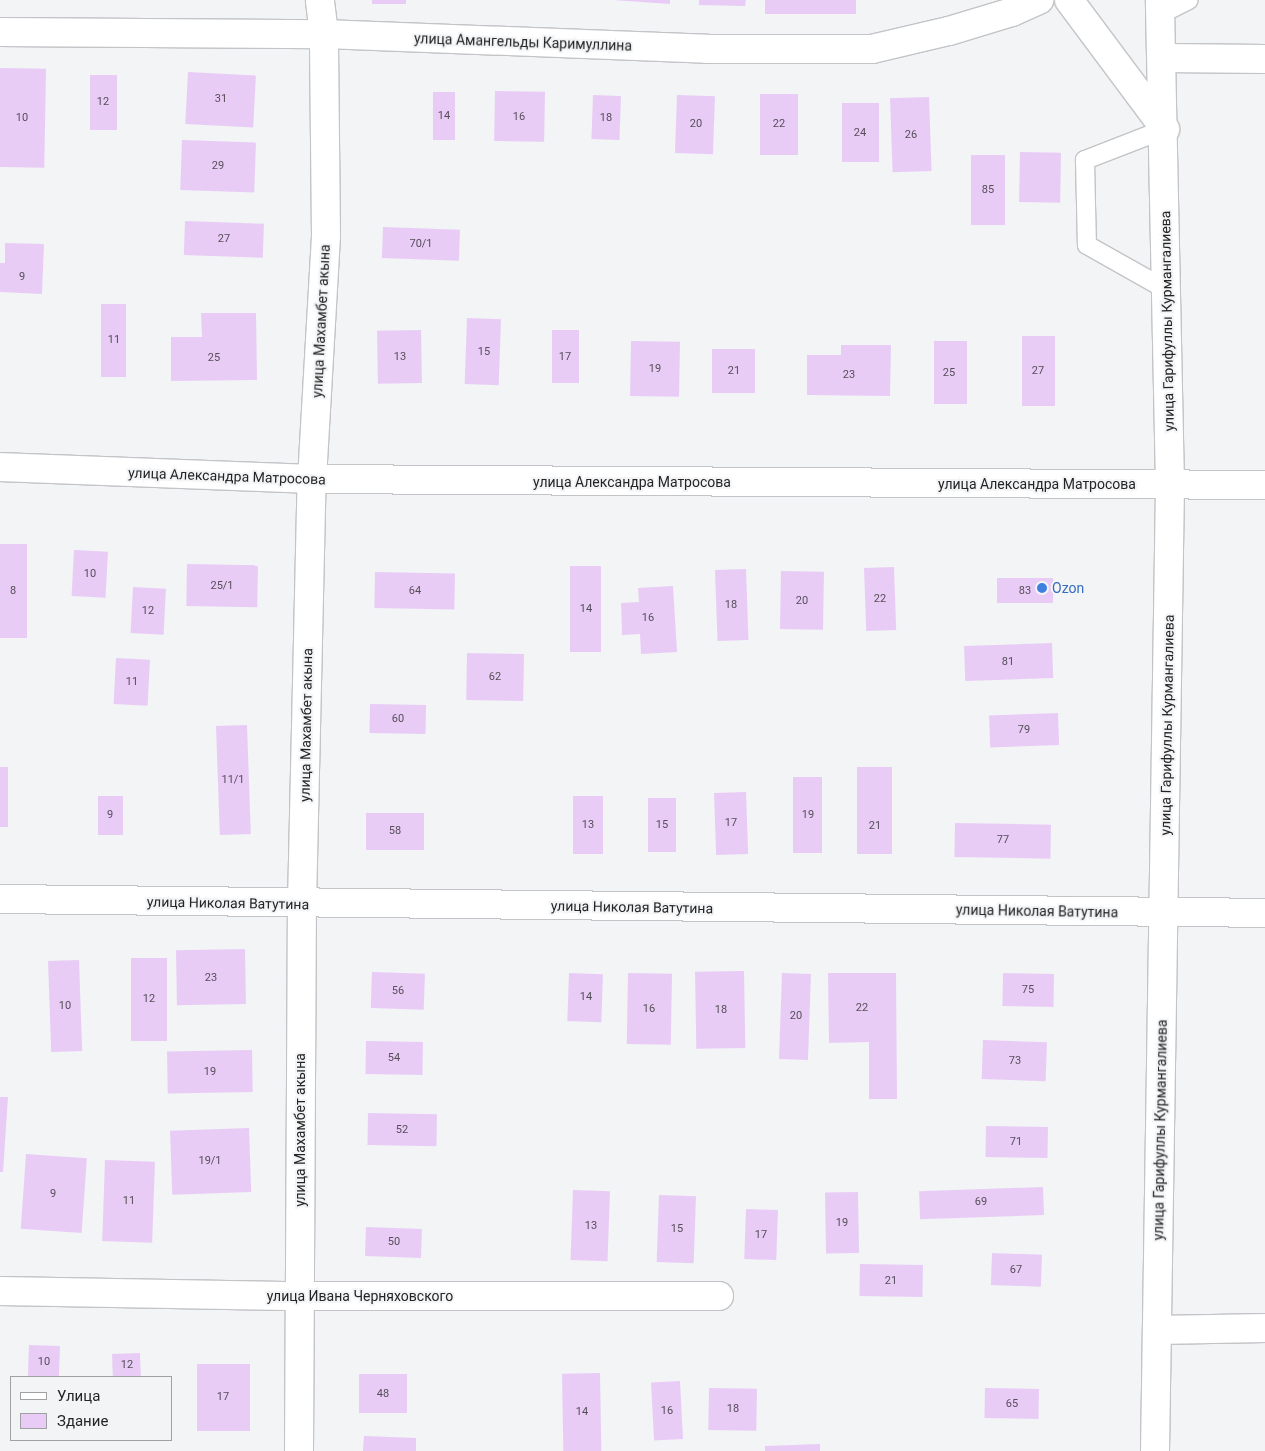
<!DOCTYPE html>
<meta charset="utf-8">
<style>
body{margin:0}
#map{position:relative;width:1265px;height:1451px;overflow:hidden;background:#f2f4f6;font-family:Roboto,sans-serif}
div>[style]{position:absolute}
.building>*{inset:0;background:#e9ccf6;transform-origin:0 0}
.roads{filter:drop-shadow(1px 0 #c3c4c7) drop-shadow(-1px 0 #c3c4c7) drop-shadow(0 1px #c3c4c7) drop-shadow(0 -1px #c3c4c7)}
.lane>*{height:18px;margin:-9px;padding:0 9px;transform-origin:9px;border-radius:9px;background:#fff}
.street>*{height:28px;margin:-14px;padding:0 14px;transform-origin:14px;border-radius:14px;background:#fff}
.secondary>*{height:28px;margin:-14px;padding:0 14px;transform-origin:14px;border-radius:14px;background:#fff}
.dots>*{width:14px;height:14px;translate:-50% -50%;box-sizing:border-box;border:2px solid #f2f4f6;border-radius:50%}
span{translate:-50% -50%;white-space:nowrap;text-align:center;line-height:1.15;-webkit-text-stroke:4px #f2f4f6;paint-order:stroke}
.number-label{font-size:11px;color:#554e59}
.number-label span{-webkit-text-stroke-width:0}
.street-label{font-size:14px;color:#242425}
.shop-label{font-size:14px;color:#366cbe}
.left{translate:0 -50%;text-align:left}
.legend{position:absolute;left:10px;top:1376px;width:162px;height:65px;box-sizing:border-box;background:#f2f4f6;border:1px solid #a0a1a2;margin:0;padding:6px 9px;list-style:none;font-size:15px;color:#242425}
.legend li{display:flex;align-items:center;gap:10px;height:25px}
.legend b{width:25px;border:1px solid #a0a1a2}
</style>
<div id="map">
<div class="building">
<div style="left:372px;top:0;width:34px;height:4px"></div>
<div style="clip-path:polygon(613px 0,670px 0,670px 4px)"></div>
<div style="clip-path:polygon(699px 0,746px 0,745px 6px,699px 5px)"></div>
<div style="left:765px;top:0;width:91px;height:14px"></div>
<div style="left:0;top:68px;width:46px;height:99px;rotate:1deg"></div>
<div style="left:188px;top:72px;width:68px;height:52px;rotate:3deg"></div>
<div style="left:90px;top:75px;width:27px;height:55px"></div>
<div style="left:495px;top:91px;width:50px;height:50px;rotate:1deg"></div>
<div style="left:433px;top:92px;width:22px;height:48px"></div>
<div style="left:760px;top:94px;width:38px;height:61px"></div>
<div style="left:593px;top:95px;width:28px;height:44px;rotate:2deg"></div>
<div style="left:677px;top:95px;width:38px;height:58px;rotate:2deg"></div>
<div style="left:929px;top:97px;width:74px;height:39px;rotate:88deg"></div>
<div style="left:842px;top:103px;width:37px;height:59px"></div>
<div style="left:182px;top:140px;width:74px;height:50px;rotate:2deg"></div>
<div style="left:1020px;top:152px;width:41px;height:50px;rotate:1deg"></div>
<div style="left:971px;top:155px;width:34px;height:70px"></div>
<div style="left:185px;top:221px;width:79px;height:34px;rotate:2deg"></div>
<div style="left:383px;top:227px;width:77px;height:31px;rotate:2deg"></div>
<div style="clip-path:polygon(5px 243px,44px 244px,42px 294px,0 292px,0 263px,5px 263px)"></div>
<div style="left:101px;top:304px;width:25px;height:73px"></div>
<div style="clip-path:polygon(201px 313px,256px 313px,257px 380px,171px 381px,171px 337px,202px 337px)"></div>
<div style="left:467px;top:318px;width:34px;height:66px;rotate:2deg"></div>
<div style="left:421px;top:330px;width:53px;height:44px;rotate:89deg"></div>
<div style="left:552px;top:330px;width:27px;height:53px"></div>
<div style="left:1022px;top:336px;width:33px;height:70px"></div>
<div style="left:631px;top:341px;width:49px;height:55px;rotate:1deg"></div>
<div style="left:934px;top:341px;width:33px;height:63px"></div>
<div style="clip-path:polygon(841px 345px,891px 345px,890px 396px,807px 395px,807px 355px,841px 355px)"></div>
<div style="left:712px;top:349px;width:43px;height:44px"></div>
<div style="left:0;top:544px;width:27px;height:94px"></div>
<div style="left:74px;top:550px;width:34px;height:46px;rotate:3deg"></div>
<div style="left:187px;top:564px;width:71px;height:42px;rotate:1deg"></div>
<div style="left:570px;top:566px;width:31px;height:86px"></div>
<div style="left:894px;top:567px;width:63px;height:30px;rotate:88deg"></div>
<div style="left:746px;top:569px;width:71px;height:31px;rotate:88deg"></div>
<div style="left:781px;top:571px;width:43px;height:58px;rotate:1deg"></div>
<div style="left:375px;top:572px;width:80px;height:36px;rotate:1deg"></div>
<div style="left:997px;top:578px;width:56px;height:25px"></div>
<div style="clip-path:polygon(673px 586px,677px 652px,641px 654px,640px 634px,622px 635px,621px 603px,639px 602px,638px 588px)"></div>
<div style="left:133px;top:587px;width:33px;height:46px;rotate:3deg"></div>
<div style="left:1052px;top:643px;width:35px;height:88px;rotate:88deg"></div>
<div style="left:467px;top:653px;width:57px;height:47px;rotate:1deg"></div>
<div style="left:116px;top:658px;width:34px;height:46px;rotate:3deg"></div>
<div style="left:370px;top:704px;width:56px;height:29px;rotate:1deg"></div>
<div style="left:1058px;top:713px;width:32px;height:69px;rotate:88deg"></div>
<div style="left:247px;top:725px;width:109px;height:31px;rotate:88deg"></div>
<div style="left:0;top:767px;width:8px;height:60px"></div>
<div style="left:857px;top:767px;width:35px;height:87px"></div>
<div style="left:793px;top:777px;width:29px;height:76px"></div>
<div style="left:746px;top:792px;width:62px;height:32px;rotate:88deg"></div>
<div style="left:98px;top:796px;width:25px;height:39px"></div>
<div style="left:573px;top:796px;width:30px;height:58px"></div>
<div style="left:648px;top:798px;width:28px;height:54px"></div>
<div style="left:366px;top:813px;width:58px;height:37px"></div>
<div style="left:955px;top:823px;width:96px;height:34px;rotate:1deg"></div>
<div style="left:245px;top:949px;width:55px;height:69px;rotate:89deg"></div>
<div style="left:131px;top:958px;width:36px;height:83px"></div>
<div style="left:79px;top:960px;width:91px;height:31px;rotate:88deg"></div>
<div style="left:744px;top:971px;width:77px;height:49px;rotate:89deg"></div>
<div style="left:372px;top:972px;width:53px;height:36px;rotate:2deg"></div>
<div style="left:569px;top:973px;width:34px;height:48px;rotate:2deg"></div>
<div style="left:628px;top:973px;width:44px;height:71px;rotate:1deg"></div>
<div style="left:782px;top:973px;width:29px;height:86px;rotate:2deg"></div>
<div style="clip-path:polygon(828px 973px,896px 973px,897px 1099px,869px 1099px,869px 1042px,829px 1043px)"></div>
<div style="left:1003px;top:973px;width:51px;height:33px;rotate:1deg"></div>
<div style="left:983px;top:1040px;width:64px;height:39px;rotate:2deg"></div>
<div style="left:366px;top:1041px;width:57px;height:33px;rotate:1deg"></div>
<div style="left:252px;top:1050px;width:42px;height:85px;rotate:89deg"></div>
<div style="clip-path:polygon(0 1097px,8px 1097px,3px 1172px,0 1172px)"></div>
<div style="left:368px;top:1113px;width:69px;height:32px;rotate:1deg"></div>
<div style="left:986px;top:1126px;width:62px;height:31px;rotate:1deg"></div>
<div style="left:249px;top:1128px;width:64px;height:79px;rotate:88deg"></div>
<div style="left:26px;top:1154px;width:61px;height:75px;rotate:4deg"></div>
<div style="left:105px;top:1160px;width:50px;height:81px;rotate:2deg"></div>
<div style="left:1043px;top:1187px;width:28px;height:124px;rotate:88deg"></div>
<div style="left:573px;top:1190px;width:37px;height:70px;rotate:2deg"></div>
<div style="left:858px;top:1192px;width:61px;height:33px;rotate:89deg"></div>
<div style="left:659px;top:1195px;width:37px;height:67px;rotate:2deg"></div>
<div style="left:746px;top:1209px;width:32px;height:50px;rotate:2deg"></div>
<div style="left:366px;top:1227px;width:56px;height:29px;rotate:2deg"></div>
<div style="left:992px;top:1253px;width:50px;height:32px;rotate:2deg"></div>
<div style="left:860px;top:1264px;width:63px;height:32px;rotate:1deg"></div>
<div style="left:29px;top:1345px;width:31px;height:32px;rotate:2deg"></div>
<div style="left:140px;top:1353px;width:24px;height:28px;rotate:88deg"></div>
<div style="left:197px;top:1364px;width:53px;height:67px"></div>
<div style="left:600px;top:1373px;width:78px;height:38px;rotate:89deg"></div>
<div style="left:359px;top:1374px;width:48px;height:39px"></div>
<div style="left:680px;top:1381px;width:58px;height:29px;rotate:87deg"></div>
<div style="left:709px;top:1388px;width:48px;height:42px;rotate:1deg"></div>
<div style="left:985px;top:1388px;width:54px;height:30px;rotate:1deg"></div>
<div style="clip-path:polygon(364px 1436px,416px 1438px,416px 1451px,363px 1451px)"></div>
<div style="clip-path:polygon(820px 1444px,820px 1451px,765px 1451px,765px 1446px)"></div>
</div>
<div class="roads">
<div class="lane">
<div style="left:1161px;top:14px;width:31px;rotate:-27deg"></div>
<div style="left:1165px;top:129px;width:86px;rotate:158.8deg"></div>
<div style="left:1085px;top:160px;width:85px;rotate:88.7deg"></div>
<div style="left:1087px;top:245px;width:92px;rotate:29.4deg"></div>
</div>
<div class="street">
<div style="left:0;top:32px;width:324px;rotate:0.4deg"></div>
<div style="left:324px;top:34px;width:383px;rotate:2.2deg"></div>
<div style="left:707px;top:49px;width:165px"></div>
<div style="left:872px;top:49px;width:79px;rotate:-13.2deg"></div>
<div style="left:949px;top:31px;width:66px;rotate:-16.8deg"></div>
<div style="left:1012px;top:12px;width:30px;rotate:-24deg"></div>
<div style="left:1164px;top:58px;width:101px;rotate:0.6deg"></div>
<div style="left:0;top:467px;width:312px;rotate:2.2deg"></div>
<div style="left:312px;top:479px;width:953px;rotate:0.36deg"></div>
<div style="left:0;top:899px;width:1265px;rotate:0.63deg"></div>
<div style="left:0;top:1291px;width:299px;rotate:1deg"></div>
<div style="left:299px;top:1296px;width:420px"></div>
<div style="left:1157px;top:1330px;width:108px;rotate:-1.1deg"></div>
<div style="left:299px;top:1451px;width:547px;rotate:-89.69deg"></div>
<div style="left:302px;top:904px;width:425px;rotate:-88.7deg"></div>
<div style="left:312px;top:479px;width:244px;rotate:-86.7deg"></div>
<div style="left:326px;top:235px;width:201px;rotate:-90.6deg"></div>
<div style="left:324px;top:34px;width:34px;rotate:-97deg"></div>
</div>
<div class="secondary">
<div style="left:1069px;top:0;width:161px;rotate:53.3deg"></div>
<div style="left:1155px;top:1451px;width:966px;rotate:-89.11deg"></div>
<div style="left:1170px;top:485px;width:485px;rotate:-91.2deg"></div>
</div>
</div>
<div class="dots">
<div style="left:1042px;top:588px;background:#3f7fe0"></div>
</div>
<div class="number-label">
<span style="left:221px;top:99px">31</span>
<span style="left:103px;top:102px">12</span>
<span style="left:444px;top:116px">14</span>
<span style="left:519px;top:117px">16</span>
<span style="left:22px;top:118px">10</span>
<span style="left:606px;top:118px">18</span>
<span style="left:696px;top:124px">20</span>
<span style="left:779px;top:124px">22</span>
<span style="left:860px;top:133px">24</span>
<span style="left:911px;top:135px">26</span>
<span style="left:218px;top:166px">29</span>
<span style="left:988px;top:190px">85</span>
<span style="left:224px;top:239px">27</span>
<span style="left:421px;top:244px">70/1</span>
<span style="left:22px;top:277px">9</span>
<span style="left:114px;top:340px">11</span>
<span style="left:484px;top:352px">15</span>
<span style="left:400px;top:357px">13</span>
<span style="left:565px;top:357px">17</span>
<span style="left:214px;top:358px">25</span>
<span style="left:655px;top:369px">19</span>
<span style="left:734px;top:371px">21</span>
<span style="left:1038px;top:371px">27</span>
<span style="left:949px;top:373px">25</span>
<span style="left:849px;top:375px">23</span>
<span style="left:90px;top:574px">10</span>
<span style="left:222px;top:586px">25/1</span>
<span style="left:13px;top:591px">8</span>
<span style="left:415px;top:591px">64</span>
<span style="left:1025px;top:591px">83</span>
<span style="left:880px;top:599px">22</span>
<span style="left:802px;top:601px">20</span>
<span style="left:731px;top:605px">18</span>
<span style="left:586px;top:609px">14</span>
<span style="left:148px;top:611px">12</span>
<span style="left:648px;top:618px">16</span>
<span style="left:1008px;top:662px">81</span>
<span style="left:495px;top:677px">62</span>
<span style="left:132px;top:682px">11</span>
<span style="left:398px;top:719px">60</span>
<span style="left:1024px;top:730px">79</span>
<span style="left:233px;top:780px">11/1</span>
<span style="left:110px;top:815px">9</span>
<span style="left:808px;top:815px">19</span>
<span style="left:731px;top:823px">17</span>
<span style="left:588px;top:825px">13</span>
<span style="left:662px;top:825px">15</span>
<span style="left:875px;top:826px">21</span>
<span style="left:395px;top:831px">58</span>
<span style="left:1003px;top:840px">77</span>
<span style="left:211px;top:978px">23</span>
<span style="left:1028px;top:990px">75</span>
<span style="left:398px;top:991px">56</span>
<span style="left:586px;top:997px">14</span>
<span style="left:149px;top:999px">12</span>
<span style="left:65px;top:1006px">10</span>
<span style="left:862px;top:1008px">22</span>
<span style="left:649px;top:1009px">16</span>
<span style="left:721px;top:1010px">18</span>
<span style="left:796px;top:1016px">20</span>
<span style="left:394px;top:1058px">54</span>
<span style="left:1015px;top:1061px">73</span>
<span style="left:210px;top:1072px">19</span>
<span style="left:402px;top:1130px">52</span>
<span style="left:1016px;top:1142px">71</span>
<span style="left:210px;top:1161px">19/1</span>
<span style="left:53px;top:1194px">9</span>
<span style="left:129px;top:1201px">11</span>
<span style="left:981px;top:1202px">69</span>
<span style="left:842px;top:1223px">19</span>
<span style="left:591px;top:1226px">13</span>
<span style="left:677px;top:1229px">15</span>
<span style="left:761px;top:1235px">17</span>
<span style="left:394px;top:1242px">50</span>
<span style="left:1016px;top:1270px">67</span>
<span style="left:891px;top:1281px">21</span>
<span style="left:44px;top:1362px">10</span>
<span style="left:127px;top:1365px">12</span>
<span style="left:383px;top:1394px">48</span>
<span style="left:223px;top:1397px">17</span>
<span style="left:1012px;top:1404px">65</span>
<span style="left:733px;top:1409px">18</span>
<span style="left:667px;top:1411px">16</span>
<span style="left:582px;top:1412px">14</span>
</div>
<div class="street-label">
<span style="left:523px;top:42px;rotate:2deg">улица Амангельды Каримуллина</span>
<span style="left:321px;top:321px;rotate:-87deg">улица Махамбет акына</span>
<span style="left:1167px;top:321px;rotate:-91deg">улица Гарифуллы Курмангалиева</span>
<span style="left:227px;top:476px;rotate:2deg">улица Александра Матросова</span>
<span style="left:632px;top:482px">улица Александра Матросова</span>
<span style="left:1037px;top:484px">улица Александра Матросова</span>
<span style="left:306px;top:725px;rotate:-89deg">улица Махамбет акына</span>
<span style="left:1167px;top:725px;rotate:-89deg">улица Гарифуллы Курмангалиева</span>
<span style="left:228px;top:903px;rotate:1deg">улица Николая Ватутина</span>
<span style="left:632px;top:907px;rotate:1deg">улица Николая Ватутина</span>
<span style="left:1037px;top:911px;rotate:1deg">улица Николая Ватутина</span>
<span style="left:300px;top:1130px;rotate:-90deg">улица Махамбет акына</span>
<span style="left:1160px;top:1130px;rotate:-89deg">улица Гарифуллы Курмангалиева</span>
<span style="left:360px;top:1296px">улица Ивана Черняховского</span>
</div>
<div class="shop-label">
<span class="left" style="left:1052px;top:588px">Ozon</span>
</div>
<ul class="legend">
<li><b style="height:6px;background:#fff"></b>Улица</li>
<li><b style="height:14px;background:#e9ccf6"></b>Здание</li>
</ul>
</div>
